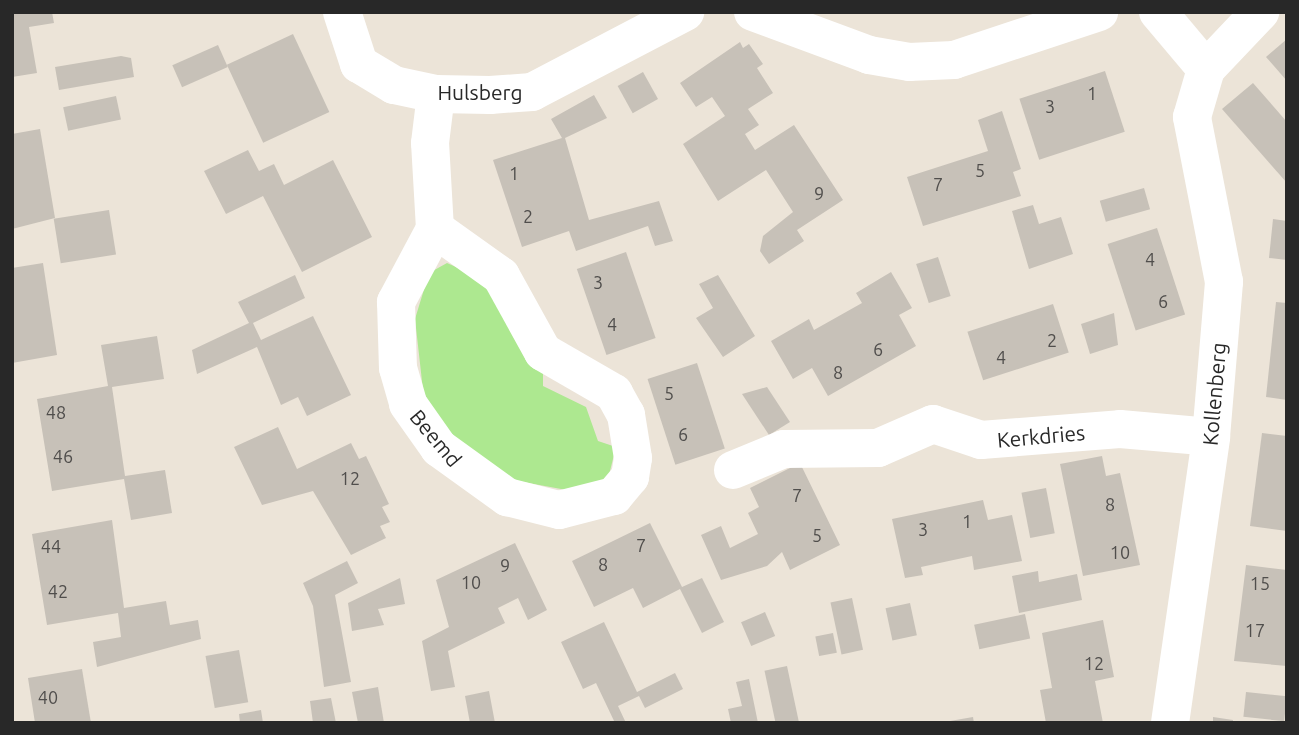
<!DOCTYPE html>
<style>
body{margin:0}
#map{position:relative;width:1299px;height:735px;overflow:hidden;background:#ece4d8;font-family:Ubuntu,sans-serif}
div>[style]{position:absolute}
.green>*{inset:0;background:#ade890}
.building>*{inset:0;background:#c7c1b8;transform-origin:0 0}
.minor>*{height:38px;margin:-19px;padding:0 19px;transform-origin:19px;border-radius:19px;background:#fff}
span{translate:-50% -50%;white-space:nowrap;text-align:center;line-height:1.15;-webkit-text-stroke:6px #fff;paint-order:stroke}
.number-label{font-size:18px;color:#504e4c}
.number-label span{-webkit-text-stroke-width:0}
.street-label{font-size:21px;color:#282828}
.frame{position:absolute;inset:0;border:14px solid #282828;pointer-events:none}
</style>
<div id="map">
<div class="green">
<div style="clip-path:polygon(447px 263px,483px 279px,543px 372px,543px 386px,586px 407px,598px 441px,616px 447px,608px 479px,572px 491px,506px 479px,460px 445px,424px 399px,415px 319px,429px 273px)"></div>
</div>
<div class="building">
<div style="clip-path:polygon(12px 12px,52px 12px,54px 23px,29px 27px,37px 73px,12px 77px)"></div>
<div style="left:293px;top:34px;width:86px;height:73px;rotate:65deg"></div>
<div style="clip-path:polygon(1287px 39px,1287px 81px,1266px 57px)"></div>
<div style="clip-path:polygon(740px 42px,743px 48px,749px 44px,763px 64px,757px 68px,773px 93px,748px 109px,759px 125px,745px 134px,755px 150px,794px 125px,843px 200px,797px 230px,804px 241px,769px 264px,760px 251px,763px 236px,793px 212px,766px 170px,718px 201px,683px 144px,725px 116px,712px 97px,696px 107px,680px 83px)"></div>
<div style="left:218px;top:45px;width:24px;height:50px;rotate:66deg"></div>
<div style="clip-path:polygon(121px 56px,131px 58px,134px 77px,59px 90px,55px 67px)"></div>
<div style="left:1105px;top:71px;width:64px;height:90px;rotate:72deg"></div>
<div style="left:643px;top:72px;width:31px;height:29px;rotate:61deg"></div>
<div style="clip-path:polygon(1253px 83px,1287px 122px,1287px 183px,1222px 109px)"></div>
<div style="clip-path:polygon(594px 95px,607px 118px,565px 138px,589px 220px,659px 201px,673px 241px,655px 246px,648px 226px,576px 251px,569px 231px,522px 247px,493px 160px,562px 138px,551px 119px)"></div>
<div style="left:116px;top:96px;width:24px;height:54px;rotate:78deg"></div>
<div style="clip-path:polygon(1002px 111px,1021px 169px,1013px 172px,1021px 196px,923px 226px,907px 177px,988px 151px,978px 120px)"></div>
<div style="clip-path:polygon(40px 129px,55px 218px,12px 229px,12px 134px)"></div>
<div style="clip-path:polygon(248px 150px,259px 171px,274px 164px,284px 185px,333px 160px,372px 237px,302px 272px,263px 196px,226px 214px,204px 171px)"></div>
<div style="left:1144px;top:188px;width:22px;height:46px;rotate:74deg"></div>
<div style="clip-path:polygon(1033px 205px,1039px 224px,1061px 217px,1073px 254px,1029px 269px,1012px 211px)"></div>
<div style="left:109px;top:210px;width:45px;height:56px;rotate:81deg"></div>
<div style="clip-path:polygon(1273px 219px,1287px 221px,1287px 260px,1269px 258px)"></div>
<div style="left:1157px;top:228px;width:91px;height:52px;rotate:72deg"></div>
<div style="left:626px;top:252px;width:91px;height:52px;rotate:71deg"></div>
<div style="left:938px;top:257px;width:41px;height:23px;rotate:72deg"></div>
<div style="clip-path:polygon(43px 263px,57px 355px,12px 363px,12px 268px)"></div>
<div style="clip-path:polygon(891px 272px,912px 308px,899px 315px,916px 346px,828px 396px,812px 368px,793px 379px,771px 341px,809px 319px,814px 330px,862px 303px,856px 293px)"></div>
<div style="clip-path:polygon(295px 275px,305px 298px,253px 323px,261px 340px,313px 316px,351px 395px,307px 416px,298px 397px,281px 405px,257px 347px,197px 374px,192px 350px,249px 323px,238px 302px)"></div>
<div style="clip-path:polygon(718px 275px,755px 336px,723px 357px,696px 318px,713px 308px,699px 284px)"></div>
<div style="clip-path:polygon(1276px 302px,1287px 303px,1287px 400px,1266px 397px)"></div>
<div style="left:1053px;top:304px;width:51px;height:90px;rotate:72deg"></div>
<div style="clip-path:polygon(1114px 313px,1118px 345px,1090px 354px,1081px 324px)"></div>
<div style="clip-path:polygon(157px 336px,164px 379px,112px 387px,125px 476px,165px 470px,172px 513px,131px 520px,124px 479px,52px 491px,37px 399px,108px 386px,101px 345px)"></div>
<div style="left:697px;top:363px;width:90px;height:52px;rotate:72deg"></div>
<div style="clip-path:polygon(767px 387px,790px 422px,769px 435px,742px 394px)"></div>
<div style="clip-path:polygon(278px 427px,297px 469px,351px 443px,359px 459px,366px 456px,389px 504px,382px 507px,390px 522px,380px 526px,386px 538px,351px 555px,313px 491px,262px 505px,234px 447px)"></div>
<div style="clip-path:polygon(1262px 433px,1287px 436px,1287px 531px,1250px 526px)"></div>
<div style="clip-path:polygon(1102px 456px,1106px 476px,1120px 473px,1140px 565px,1083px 576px,1060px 464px)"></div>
<div style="clip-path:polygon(800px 463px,840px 545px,790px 570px,782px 552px,767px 566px,721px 580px,701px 535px,721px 526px,730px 548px,758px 534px,748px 513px,759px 507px,750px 488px)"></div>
<div style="left:1046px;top:488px;width:46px;height:25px;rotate:79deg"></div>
<div style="clip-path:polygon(983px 500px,988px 520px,1012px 515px,1022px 561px,974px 570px,972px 556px,921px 567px,923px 575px,905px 578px,892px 519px)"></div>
<div style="clip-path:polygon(112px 520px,124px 608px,166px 601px,170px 625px,198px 620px,201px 639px,97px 667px,93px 642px,121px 637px,118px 613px,47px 625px,32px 534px)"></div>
<div style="clip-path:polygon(650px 523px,682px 587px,702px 578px,724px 622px,702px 633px,680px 589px,643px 608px,633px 588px,594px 607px,572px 561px)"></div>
<div style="clip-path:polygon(515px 543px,547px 610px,528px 620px,518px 598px,498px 608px,505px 623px,448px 651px,455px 687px,431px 691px,422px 641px,449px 627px,436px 580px)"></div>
<div style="clip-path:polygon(347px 561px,358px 583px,335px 595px,351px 682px,324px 687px,313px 606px,303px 583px)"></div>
<div style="clip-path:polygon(1246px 565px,1287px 570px,1287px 666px,1234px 661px)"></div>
<div style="clip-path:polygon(1038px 571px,1039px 582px,1077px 574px,1082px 600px,1019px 613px,1012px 576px)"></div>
<div style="clip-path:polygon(400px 578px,405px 604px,378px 609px,384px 625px,352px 631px,348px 603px)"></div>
<div style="left:852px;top:598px;width:53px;height:22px;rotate:78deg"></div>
<div style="left:910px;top:603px;width:33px;height:25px;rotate:78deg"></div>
<div style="left:765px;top:612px;width:26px;height:26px;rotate:67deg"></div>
<div style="left:1025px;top:614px;width:25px;height:52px;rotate:78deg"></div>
<div style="clip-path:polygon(1103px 620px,1114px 677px,1095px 681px,1103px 723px,1046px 723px,1040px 690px,1052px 688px,1042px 633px)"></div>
<div style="clip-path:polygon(604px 622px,637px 692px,675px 673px,683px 689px,645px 708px,639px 696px,618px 706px,626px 723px,615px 723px,596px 683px,583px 689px,561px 642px)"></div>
<div style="left:833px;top:633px;width:20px;height:18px;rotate:79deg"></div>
<div style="left:239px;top:650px;width:53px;height:34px;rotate:80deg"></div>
<div style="left:787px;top:666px;width:58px;height:23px;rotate:78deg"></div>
<div style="clip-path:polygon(82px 669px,91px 723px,35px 723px,28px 678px)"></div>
<div style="clip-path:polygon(749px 679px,758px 723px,731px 723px,728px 709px,742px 706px,736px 682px)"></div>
<div style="clip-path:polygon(378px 687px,384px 723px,358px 723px,352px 692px)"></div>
<div style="clip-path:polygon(489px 691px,495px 723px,470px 723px,465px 696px)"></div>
<div style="left:1246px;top:692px;width:41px;height:25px;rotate:6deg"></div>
<div style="clip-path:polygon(331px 698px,336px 723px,313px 723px,310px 701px)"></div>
<div style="clip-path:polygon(261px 710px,263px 723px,240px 723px,239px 714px)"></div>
<div style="clip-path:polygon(973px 717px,974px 723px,951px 723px,950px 721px)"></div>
<div style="clip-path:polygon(1213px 717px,1233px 720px,1233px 723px,1213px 723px)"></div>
</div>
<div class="minor">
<div style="left:342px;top:12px;width:55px;rotate:71.9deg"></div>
<div style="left:359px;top:64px;width:41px;rotate:31deg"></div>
<div style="left:394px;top:85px;width:43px;rotate:12.1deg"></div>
<div style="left:436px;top:94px;width:54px;rotate:1.1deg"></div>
<div style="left:490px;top:95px;width:42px;rotate:-4.1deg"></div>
<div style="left:532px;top:92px;width:173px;rotate:-27.6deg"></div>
<div style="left:753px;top:12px;width:124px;rotate:20.3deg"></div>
<div style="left:869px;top:55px;width:41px;rotate:9.9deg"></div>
<div style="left:909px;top:62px;width:45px;rotate:-2.5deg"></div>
<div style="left:954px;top:60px;width:153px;rotate:-18.3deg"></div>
<div style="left:1158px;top:12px;width:75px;rotate:49.9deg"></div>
<div style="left:435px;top:229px;width:83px;rotate:118.1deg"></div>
<div style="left:396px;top:302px;width:66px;rotate:88.3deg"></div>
<div style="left:398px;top:368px;width:37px;rotate:74deg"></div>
<div style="left:408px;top:404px;width:54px;rotate:54.8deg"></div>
<div style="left:439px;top:448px;width:84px;rotate:35.8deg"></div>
<div style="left:507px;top:497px;width:54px;rotate:14deg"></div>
<div style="left:559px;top:510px;width:57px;rotate:-14.3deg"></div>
<div style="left:614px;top:496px;width:25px;rotate:-50deg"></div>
<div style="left:630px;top:477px;width:19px;rotate:-81deg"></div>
<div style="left:633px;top:458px;width:44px;rotate:-99.2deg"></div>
<div style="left:626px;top:415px;width:25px;rotate:-119deg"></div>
<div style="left:614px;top:393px;width:82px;rotate:-150deg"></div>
<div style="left:543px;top:352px;width:87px;rotate:-118.9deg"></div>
<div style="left:501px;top:276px;width:81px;rotate:-144.5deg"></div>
<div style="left:435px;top:229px;width:86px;rotate:-93.3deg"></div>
<div style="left:430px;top:143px;width:49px;rotate:-83deg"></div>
<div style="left:733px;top:470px;width:55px;rotate:-22.4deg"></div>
<div style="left:784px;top:449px;width:94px;rotate:-0.6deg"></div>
<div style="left:878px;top:448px;width:60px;rotate:-23.6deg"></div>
<div style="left:933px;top:424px;width:51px;rotate:18.4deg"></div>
<div style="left:981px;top:440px;width:139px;rotate:-4.5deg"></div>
<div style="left:1120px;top:429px;width:91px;rotate:5deg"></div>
<div style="left:1170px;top:723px;width:289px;rotate:-81.8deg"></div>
<div style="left:1211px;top:437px;width:156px;rotate:-85.2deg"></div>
<div style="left:1224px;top:282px;width:168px;rotate:-101deg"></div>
<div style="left:1192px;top:117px;width:50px;rotate:-73.7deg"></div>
<div style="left:1206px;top:69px;width:79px;rotate:-46.5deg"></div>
</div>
<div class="number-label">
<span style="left:1092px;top:93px">1</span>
<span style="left:1050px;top:106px">3</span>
<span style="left:980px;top:170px">5</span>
<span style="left:514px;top:173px">1</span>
<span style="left:938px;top:184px">7</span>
<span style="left:819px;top:193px">9</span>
<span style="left:528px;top:216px">2</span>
<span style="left:1150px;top:259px">4</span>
<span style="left:598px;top:282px">3</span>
<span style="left:1163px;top:301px">6</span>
<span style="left:612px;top:324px">4</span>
<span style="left:1052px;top:340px">2</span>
<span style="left:878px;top:349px">6</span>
<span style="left:1001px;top:357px">4</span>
<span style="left:838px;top:372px">8</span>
<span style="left:669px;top:393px">5</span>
<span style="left:56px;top:412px">48</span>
<span style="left:683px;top:434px">6</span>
<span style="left:63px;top:456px">46</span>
<span style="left:350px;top:478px">12</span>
<span style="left:797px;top:495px">7</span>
<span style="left:1110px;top:504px">8</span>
<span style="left:967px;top:521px">1</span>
<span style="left:923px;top:529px">3</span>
<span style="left:817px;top:535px">5</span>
<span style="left:641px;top:545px">7</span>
<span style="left:51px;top:546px">44</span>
<span style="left:1120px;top:552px">10</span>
<span style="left:603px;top:564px">8</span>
<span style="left:505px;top:565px">9</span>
<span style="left:471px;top:582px">10</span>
<span style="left:1260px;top:583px">15</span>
<span style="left:58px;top:591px">42</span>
<span style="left:1255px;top:630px">17</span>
<span style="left:1094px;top:663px">12</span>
<span style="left:48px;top:697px">40</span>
</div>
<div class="street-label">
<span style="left:480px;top:92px">Hulsberg</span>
<span style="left:1214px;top:394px;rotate:-85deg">Kollenberg</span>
<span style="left:1041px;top:436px;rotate:-5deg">Kerkdries</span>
<span style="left:436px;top:438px;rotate:50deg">Beemd</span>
</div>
<div class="frame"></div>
</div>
